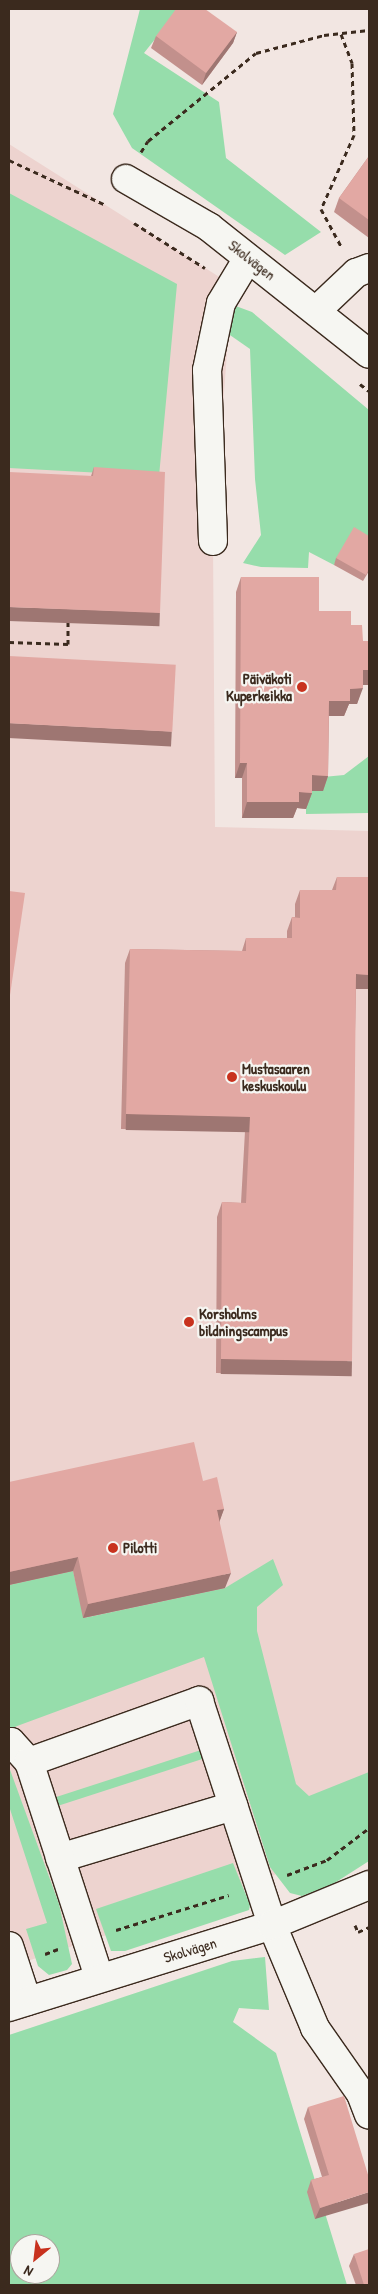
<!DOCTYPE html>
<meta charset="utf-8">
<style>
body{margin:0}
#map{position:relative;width:378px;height:2294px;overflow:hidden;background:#f2e6e2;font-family:"Patrick Hand",sans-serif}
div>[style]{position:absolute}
.built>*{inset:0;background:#edd3cf}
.green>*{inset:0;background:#96ddab;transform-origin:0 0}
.path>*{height:3px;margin-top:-1.5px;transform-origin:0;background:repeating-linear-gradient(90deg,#3b2a1e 0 5px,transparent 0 9px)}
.roads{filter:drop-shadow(1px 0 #3b2a1e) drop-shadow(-1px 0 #3b2a1e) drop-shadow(0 1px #3b2a1e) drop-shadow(0 -1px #3b2a1e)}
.minor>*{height:28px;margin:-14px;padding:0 14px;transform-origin:14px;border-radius:14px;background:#f6f6f2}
.wall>*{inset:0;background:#c2908c}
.shaded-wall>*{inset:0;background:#9e7672;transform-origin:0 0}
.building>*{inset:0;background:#e2a8a3;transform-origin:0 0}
.dots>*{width:14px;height:14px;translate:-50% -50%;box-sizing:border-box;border:2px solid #f6f6f2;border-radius:50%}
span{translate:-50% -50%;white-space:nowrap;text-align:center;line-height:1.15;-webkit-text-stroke:4.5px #f6f6f2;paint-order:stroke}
.street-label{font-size:15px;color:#3b2a1e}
.poi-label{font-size:15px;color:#3b2a1e;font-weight:700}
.right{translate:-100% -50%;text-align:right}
.left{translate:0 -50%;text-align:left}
.frame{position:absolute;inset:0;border:10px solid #3b2a1e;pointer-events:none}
.north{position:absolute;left:10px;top:2234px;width:50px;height:50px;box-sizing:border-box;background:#f6f6f2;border:1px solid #aba49d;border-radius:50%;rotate:209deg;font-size:14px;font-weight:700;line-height:20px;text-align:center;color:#3b2a1e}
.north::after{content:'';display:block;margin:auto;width:18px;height:22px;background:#c8321e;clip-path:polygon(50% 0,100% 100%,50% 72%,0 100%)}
</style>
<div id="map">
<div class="built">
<div style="clip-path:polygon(9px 144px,232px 285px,213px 541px,215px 827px,369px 831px,369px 1813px,259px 1885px,9px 1967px)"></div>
</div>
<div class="green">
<div style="clip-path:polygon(140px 9px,179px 9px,144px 53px,219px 102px,226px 158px,321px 232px,285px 255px,132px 148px,113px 114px)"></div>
<div style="clip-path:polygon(9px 193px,177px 284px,159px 476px,9px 468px)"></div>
<div style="clip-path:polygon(233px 305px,252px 312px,369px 410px,369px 544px,351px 534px,334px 565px,309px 552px,308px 568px,261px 567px,243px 563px,261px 535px,255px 479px,250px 349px,227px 333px)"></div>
<div style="clip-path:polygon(369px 756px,369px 813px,306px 814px,306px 791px,323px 777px,344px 775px)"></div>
<div style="clip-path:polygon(273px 1559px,283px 1585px,257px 1607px,257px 1631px,296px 1784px,309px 1796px,369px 1772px,369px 1861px,333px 1884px,302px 1896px,290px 1893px,270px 1867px,204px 1657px,9px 1729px,9px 1585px,73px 1571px,84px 1618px,225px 1588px)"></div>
<div style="left:201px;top:1750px;width:9px;height:153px;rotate:72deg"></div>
<div style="clip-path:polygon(9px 1767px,59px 1904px,72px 1964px,67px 1970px,49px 1975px,38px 1966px,26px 1929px,47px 1923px,9px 1806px)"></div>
<div style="clip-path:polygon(233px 1863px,250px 1905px,249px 1910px,125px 1951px,111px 1951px,96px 1909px)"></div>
<div style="clip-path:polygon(evenodd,265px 1957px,269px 2010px,239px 2008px,233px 2022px,276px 2053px,347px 2285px,9px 2285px,9px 2035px,232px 1961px,265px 1957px,20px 2244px,50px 2244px,50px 2274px,20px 2274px,20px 2244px)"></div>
</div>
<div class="path">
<div style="left:341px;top:34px;width:31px;rotate:69deg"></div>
<div style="left:352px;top:63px;width:72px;rotate:88.4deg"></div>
<div style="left:354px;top:135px;width:81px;rotate:114deg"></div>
<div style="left:321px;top:209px;width:42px;rotate:61.6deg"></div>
<div style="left:141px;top:152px;width:13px;rotate:-58deg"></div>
<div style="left:148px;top:141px;width:139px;rotate:-39.2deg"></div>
<div style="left:256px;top:53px;width:70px;rotate:-14.8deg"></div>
<div style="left:324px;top:35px;width:45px;rotate:-6.3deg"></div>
<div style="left:9px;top:160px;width:107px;rotate:24.9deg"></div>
<div style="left:134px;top:223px;width:84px;rotate:32.4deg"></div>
<div style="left:360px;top:384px;width:11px;rotate:38deg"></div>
<div style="left:9px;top:642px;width:59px;rotate:1.9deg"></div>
<div style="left:68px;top:644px;width:23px;rotate:-90deg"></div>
<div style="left:287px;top:1875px;width:43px;rotate:-20.6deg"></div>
<div style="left:327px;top:1860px;width:53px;rotate:-37.3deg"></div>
<div style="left:355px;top:1925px;width:8px;rotate:67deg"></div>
<div style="left:358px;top:1932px;width:12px;rotate:-24deg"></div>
<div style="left:116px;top:1930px;width:118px;rotate:-17.2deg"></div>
<div style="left:45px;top:1954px;width:14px;rotate:-21deg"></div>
</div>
<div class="roads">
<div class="minor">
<div style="left:126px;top:179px;width:96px;rotate:30deg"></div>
<div style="left:209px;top:227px;width:204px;rotate:38.4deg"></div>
<div style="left:317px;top:310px;width:54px;rotate:-43.5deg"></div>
<div style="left:356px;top:273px;width:14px;rotate:-21deg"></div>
<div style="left:213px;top:541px;width:171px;rotate:-92deg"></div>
<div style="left:207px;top:370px;width:68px;rotate:-78.2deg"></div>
<div style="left:221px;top:303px;width:52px;rotate:-59deg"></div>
<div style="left:9px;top:1743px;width:2px;rotate:-27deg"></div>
<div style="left:11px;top:1742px;width:27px;rotate:48deg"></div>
<div style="left:60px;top:1858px;width:181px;rotate:-16.7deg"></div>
<div style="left:9px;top:1946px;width:58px;rotate:71.9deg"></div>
<div style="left:99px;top:1977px;width:226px;rotate:-108deg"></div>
<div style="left:29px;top:1762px;width:181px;rotate:-19.7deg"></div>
<div style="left:199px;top:1701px;width:236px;rotate:71.9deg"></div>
<div style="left:272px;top:1925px;width:112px;rotate:67.3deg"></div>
<div style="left:315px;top:2028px;width:80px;rotate:55.1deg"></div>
<div style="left:361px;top:2094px;width:22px;rotate:69deg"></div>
<div style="left:9px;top:2007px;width:275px;rotate:-17.3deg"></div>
<div style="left:272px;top:1925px;width:105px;rotate:-22.4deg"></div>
</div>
</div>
<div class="wall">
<div style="clip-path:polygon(237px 32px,233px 43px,202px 85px,151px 48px,156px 36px)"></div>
<div style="clip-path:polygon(369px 156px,369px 238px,334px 212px,339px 198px)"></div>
<div style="clip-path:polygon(94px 467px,154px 627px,91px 476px)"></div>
<div style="clip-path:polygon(369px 536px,369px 571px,363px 581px,334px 565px,336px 558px)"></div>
<div style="clip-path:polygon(241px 577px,351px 625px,363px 641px,369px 641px,369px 683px,368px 685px,363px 685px,357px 704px,349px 704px,344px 716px,329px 716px,328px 776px,323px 791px,312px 791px,312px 793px,306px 809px,297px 808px,293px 818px,242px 818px,242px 778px,235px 778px,236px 592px)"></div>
<div style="clip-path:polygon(337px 877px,369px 877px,369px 989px,356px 989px,347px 1375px,216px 1373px,217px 1217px,222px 1202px,241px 1203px,245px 1131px,121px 1129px,125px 963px,130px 949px,242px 951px,246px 938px,287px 938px,287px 931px,292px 917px,295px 917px,295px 904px,300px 890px,332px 890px)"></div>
<div style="clip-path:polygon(203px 1481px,224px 1509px,219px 1522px,225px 1588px,83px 1618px,73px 1571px,9px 1585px,9px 1482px)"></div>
<div style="clip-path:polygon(308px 2107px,369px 2178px,315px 2219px,307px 2192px,311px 2180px,322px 2177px,304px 2119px)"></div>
<div style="clip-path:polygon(354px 2254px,369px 2285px,356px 2285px,349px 2266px)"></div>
</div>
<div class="shaded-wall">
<div style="clip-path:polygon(237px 32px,233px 43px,202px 85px,206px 73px)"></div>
<div style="left:9px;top:607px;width:151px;height:14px;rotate:2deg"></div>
<div style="clip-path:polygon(363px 670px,369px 670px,369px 683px,368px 685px,357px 685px)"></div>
<div style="clip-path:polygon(363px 688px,357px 704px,349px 704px,344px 716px,323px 716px,329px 701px,350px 689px)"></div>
<div style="left:9px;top:723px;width:163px;height:15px;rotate:3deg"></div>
<div style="clip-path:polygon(240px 763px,247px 763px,242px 778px,235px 778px)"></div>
<div style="clip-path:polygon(312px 775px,328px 776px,323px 791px,306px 791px)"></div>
<div style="clip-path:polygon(299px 792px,312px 793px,306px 809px,297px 808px,293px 818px,242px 818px,247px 802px)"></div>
<div style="clip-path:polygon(356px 974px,369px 975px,369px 989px,351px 989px)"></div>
<div style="left:126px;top:1114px;width:124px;height:16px;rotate:1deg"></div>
<div style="left:221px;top:1359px;width:131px;height:15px;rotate:1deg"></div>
<div style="clip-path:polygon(224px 1509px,219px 1523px,217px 1510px)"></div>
<div style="clip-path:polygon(78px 1557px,73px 1571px,9px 1585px,9px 1572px)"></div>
<div style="clip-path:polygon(231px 1573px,225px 1588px,83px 1618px,88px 1604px)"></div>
<div style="clip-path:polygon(369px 2192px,369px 2203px,315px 2219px,320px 2208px)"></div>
</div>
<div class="building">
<div style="clip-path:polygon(176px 9px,205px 9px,237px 32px,206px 73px,156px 36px)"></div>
<div style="clip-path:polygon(369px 156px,369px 220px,339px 198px)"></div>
<div style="clip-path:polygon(94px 467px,165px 472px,160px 613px,9px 607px,9px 472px,93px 476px)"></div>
<div style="clip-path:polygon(354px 527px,369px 536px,369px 569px,366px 575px,336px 558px)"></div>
<div style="clip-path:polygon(241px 577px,319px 577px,319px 611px,351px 611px,351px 625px,362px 625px,363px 641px,369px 641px,369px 670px,363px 670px,363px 688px,350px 689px,350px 701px,329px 701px,328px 776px,312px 775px,312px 793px,299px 792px,299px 802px,247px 802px,247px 763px,240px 763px)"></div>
<div style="left:9px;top:656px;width:167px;height:67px;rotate:3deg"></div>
<div style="clip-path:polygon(337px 877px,369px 877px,369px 975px,356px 974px,352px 1361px,221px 1359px,222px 1202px,246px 1203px,250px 1117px,126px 1114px,130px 949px,246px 951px,246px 938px,292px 938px,292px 917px,300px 918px,300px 890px,336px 890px)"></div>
<div style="clip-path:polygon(9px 891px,25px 893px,9px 1002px)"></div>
<div style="clip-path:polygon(194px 1442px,203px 1481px,217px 1477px,224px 1509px,217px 1510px,231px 1573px,88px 1604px,78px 1557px,9px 1572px,9px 1482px)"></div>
<div style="clip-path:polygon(344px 2096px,369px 2178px,369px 2192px,320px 2208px,311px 2180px,329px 2175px,308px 2107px)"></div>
<div style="clip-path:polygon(369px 2249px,369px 2285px,364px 2285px,354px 2254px)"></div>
</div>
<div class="dots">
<div style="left:302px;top:687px;background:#c8321e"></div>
<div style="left:232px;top:1077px;background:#c8321e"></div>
<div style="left:189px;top:1322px;background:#c8321e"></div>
<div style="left:113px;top:1548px;background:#c8321e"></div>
</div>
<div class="street-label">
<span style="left:252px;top:260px;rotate:38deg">Skolvägen</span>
<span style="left:190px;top:1950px;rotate:-17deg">Skolvägen</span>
</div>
<div class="poi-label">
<span class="right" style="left:292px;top:687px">Päiväkoti<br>Kuperkeikka</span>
<span class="left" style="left:242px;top:1077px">Mustasaaren<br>keskuskoulu</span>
<span class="left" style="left:199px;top:1322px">Korsholms<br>bildningscampus</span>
<span class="left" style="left:123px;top:1548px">Pilotti</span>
</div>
<div class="frame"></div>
<div class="north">N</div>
</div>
